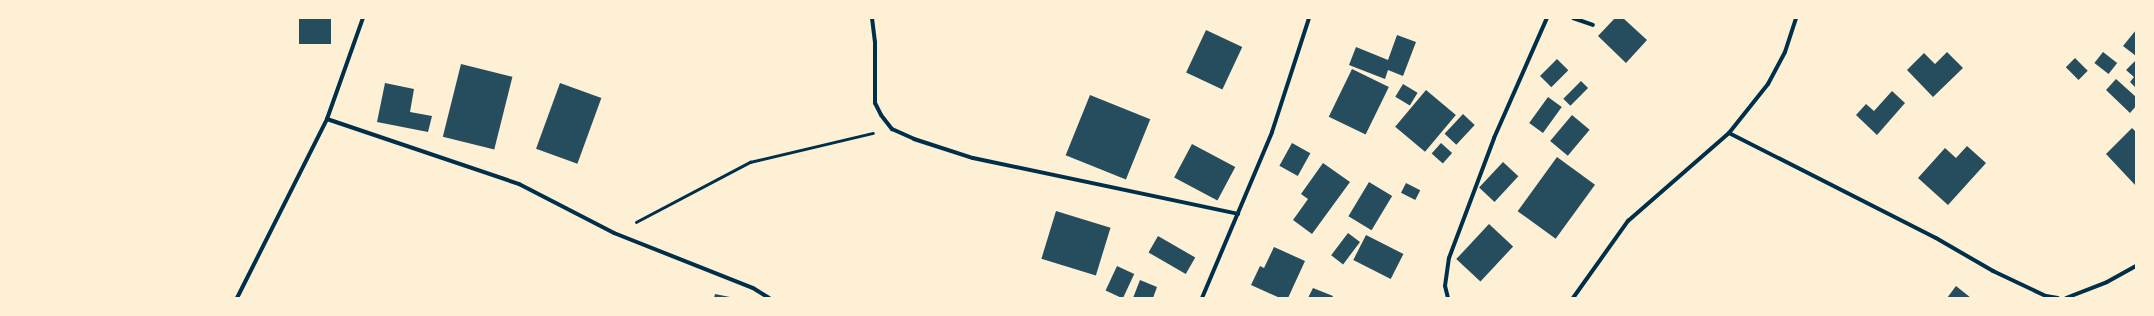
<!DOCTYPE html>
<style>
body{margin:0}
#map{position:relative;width:2154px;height:316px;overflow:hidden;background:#fdf0d5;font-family:"Nunito Sans",sans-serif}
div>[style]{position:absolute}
.building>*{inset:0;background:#264d5e;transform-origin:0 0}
.path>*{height:2.5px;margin:-1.25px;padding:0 1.25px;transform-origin:1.25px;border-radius:1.25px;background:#003049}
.minor>*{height:4px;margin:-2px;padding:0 2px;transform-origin:2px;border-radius:2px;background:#003049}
span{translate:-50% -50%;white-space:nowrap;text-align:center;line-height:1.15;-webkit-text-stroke:4px #fdf0d5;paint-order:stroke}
.frame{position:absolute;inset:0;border:19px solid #fdf0d5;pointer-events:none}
</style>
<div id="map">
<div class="building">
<div style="left:299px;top:18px;width:32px;height:26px"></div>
<div style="clip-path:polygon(1615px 18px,1623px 18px,1647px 40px,1626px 63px,1598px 36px)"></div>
<div style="left:1206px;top:30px;width:40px;height:47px;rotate:25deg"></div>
<div style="clip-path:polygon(2136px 30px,2136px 56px,2123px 46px)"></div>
<div style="clip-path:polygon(1397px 35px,1416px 42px,1403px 76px,1388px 70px,1385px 79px,1349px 65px,1356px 47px,1388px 60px)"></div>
<div style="clip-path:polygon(1947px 52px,1963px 68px,1933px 97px,1907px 70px,1924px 53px,1935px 64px)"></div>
<div style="left:2103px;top:52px;width:18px;height:14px;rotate:38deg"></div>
<div style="left:2075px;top:58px;width:18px;height:13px;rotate:45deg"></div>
<div style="left:1557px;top:59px;width:16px;height:24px;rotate:45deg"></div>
<div style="clip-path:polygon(2136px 60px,2136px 88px,2130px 82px,2134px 77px,2126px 70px)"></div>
<div style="left:461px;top:64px;width:53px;height:75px;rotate:14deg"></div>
<div style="left:1352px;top:69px;width:41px;height:53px;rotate:26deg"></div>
<div style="clip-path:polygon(2116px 79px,2136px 97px,2136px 106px,2130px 113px,2106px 90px)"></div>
<div style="left:1581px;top:81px;width:10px;height:25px;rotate:45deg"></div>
<div style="clip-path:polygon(385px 83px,414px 89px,410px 112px,432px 116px,428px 132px,377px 122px)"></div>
<div style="left:560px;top:83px;width:44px;height:70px;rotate:20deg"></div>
<div style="left:1403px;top:84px;width:17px;height:15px;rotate:31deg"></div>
<div style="left:1426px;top:90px;width:39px;height:48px;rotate:40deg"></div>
<div style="clip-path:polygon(1892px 91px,1905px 103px,1877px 135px,1856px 115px,1866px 104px,1874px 111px)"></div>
<div style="left:1090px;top:95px;width:65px;height:65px;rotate:22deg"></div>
<div style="left:1548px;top:97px;width:17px;height:32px;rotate:36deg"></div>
<div style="left:1463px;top:114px;width:16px;height:27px;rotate:43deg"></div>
<div style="left:1572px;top:115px;width:23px;height:34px;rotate:40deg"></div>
<div style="clip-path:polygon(2132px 128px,2136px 132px,2136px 186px,2106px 154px)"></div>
<div style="left:1292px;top:143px;width:21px;height:26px;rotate:29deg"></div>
<div style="left:1441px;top:143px;width:15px;height:14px;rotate:42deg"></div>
<div style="left:1192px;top:144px;width:49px;height:38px;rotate:28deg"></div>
<div style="clip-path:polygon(1967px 146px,1986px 163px,1948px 205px,1918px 178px,1945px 148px,1956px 158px)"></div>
<div style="left:1557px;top:157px;width:47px;height:67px;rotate:36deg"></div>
<div style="left:1503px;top:162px;width:21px;height:35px;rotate:43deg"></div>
<div style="clip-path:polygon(1323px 163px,1350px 182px,1312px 234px,1293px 220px,1308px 199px,1301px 194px)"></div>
<div style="left:1369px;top:182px;width:27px;height:40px;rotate:31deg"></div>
<div style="left:1406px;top:183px;width:16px;height:11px;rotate:27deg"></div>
<div style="left:1056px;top:211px;width:57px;height:50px;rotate:17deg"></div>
<div style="left:1489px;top:224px;width:33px;height:48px;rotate:43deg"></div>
<div style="left:1348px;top:233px;width:15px;height:28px;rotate:37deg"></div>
<div style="left:1366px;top:235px;width:42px;height:28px;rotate:27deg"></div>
<div style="left:1158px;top:236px;width:43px;height:19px;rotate:30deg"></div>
<div style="clip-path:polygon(1274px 247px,1305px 261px,1288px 298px,1280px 298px,1251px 285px,1260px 266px,1264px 268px)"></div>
<div style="left:1117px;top:266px;width:19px;height:27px;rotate:25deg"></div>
<div style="clip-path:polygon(1140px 280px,1157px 287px,1153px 298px,1133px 298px)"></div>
<div style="clip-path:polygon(1956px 286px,1971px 298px,1947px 298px)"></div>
<div style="clip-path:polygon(1313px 288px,1333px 296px,1332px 298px,1308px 298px)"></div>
<div style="clip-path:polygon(715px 294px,730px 297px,730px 298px,714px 298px)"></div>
</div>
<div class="path">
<div style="left:636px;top:222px;width:129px;rotate:-27.8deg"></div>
<div style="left:750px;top:162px;width:126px;rotate:-13.3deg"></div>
</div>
<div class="minor">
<div style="left:872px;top:18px;width:24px;rotate:83deg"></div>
<div style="left:875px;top:42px;width:61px;rotate:90deg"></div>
<div style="left:875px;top:103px;width:13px;rotate:63deg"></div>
<div style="left:881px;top:115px;width:18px;rotate:52deg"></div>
<div style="left:892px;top:129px;width:24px;rotate:24deg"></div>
<div style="left:914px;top:139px;width:62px;rotate:17.9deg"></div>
<div style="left:973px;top:158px;width:271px;rotate:11.9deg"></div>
<div style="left:1573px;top:18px;width:21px;rotate:19deg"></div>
<div style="left:327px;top:119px;width:203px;rotate:18.7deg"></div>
<div style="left:519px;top:184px;width:107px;rotate:27.3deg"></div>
<div style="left:614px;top:233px;width:149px;rotate:21.6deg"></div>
<div style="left:753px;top:288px;width:19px;rotate:32deg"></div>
<div style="left:1729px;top:133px;width:232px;rotate:26.9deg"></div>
<div style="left:1936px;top:238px;width:66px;rotate:30.1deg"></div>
<div style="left:1993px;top:271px;width:59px;rotate:25.3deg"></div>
<div style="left:2046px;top:296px;width:12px;rotate:9deg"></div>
<div style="left:237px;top:298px;width:200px;rotate:-63.3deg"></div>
<div style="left:327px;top:119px;width:107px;rotate:-70.4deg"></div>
<div style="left:1202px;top:298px;width:180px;rotate:-67.1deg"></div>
<div style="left:1272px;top:132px;width:120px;rotate:-72deg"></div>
<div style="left:1448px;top:298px;width:12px;rotate:-104deg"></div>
<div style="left:1445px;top:286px;width:28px;rotate:-82deg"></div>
<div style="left:1449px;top:258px;width:128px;rotate:-69.4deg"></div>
<div style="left:1494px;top:138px;width:131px;rotate:-66.2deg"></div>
<div style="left:1573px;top:298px;width:95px;rotate:-54.5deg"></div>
<div style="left:1628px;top:221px;width:134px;rotate:-41.1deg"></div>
<div style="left:1729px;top:133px;width:63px;rotate:-51.5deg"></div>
<div style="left:1768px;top:84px;width:36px;rotate:-62deg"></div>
<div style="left:1785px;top:52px;width:36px;rotate:-72deg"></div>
<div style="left:2066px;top:298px;width:44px;rotate:-21.3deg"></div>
<div style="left:2107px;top:282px;width:33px;rotate:-29deg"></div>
</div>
<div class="frame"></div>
</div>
